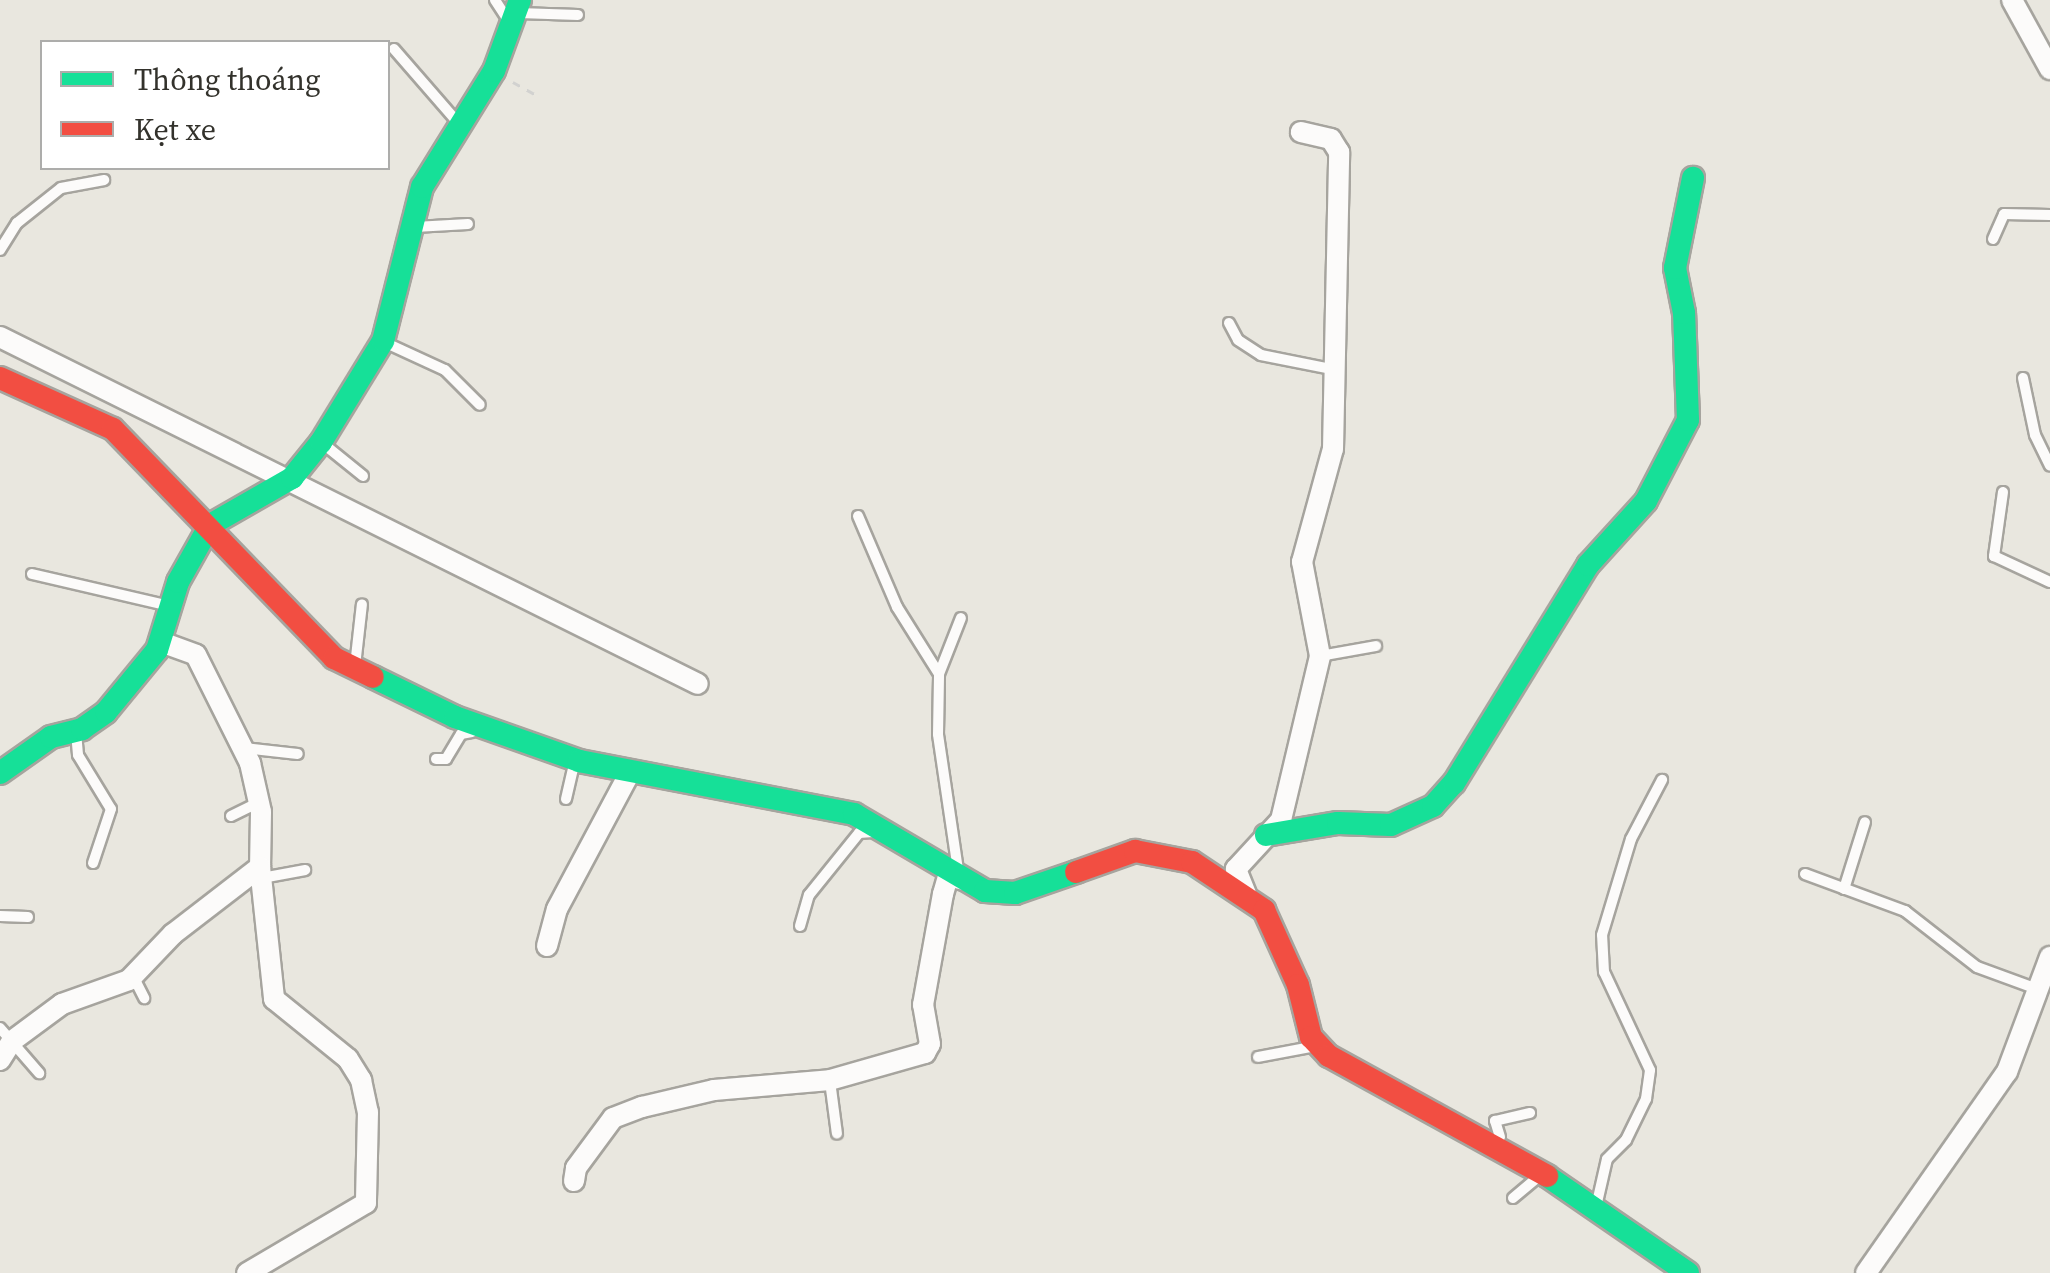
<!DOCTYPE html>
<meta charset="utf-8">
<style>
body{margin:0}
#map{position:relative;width:2050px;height:1273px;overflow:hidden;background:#e9e7df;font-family:"Source Serif 4",serif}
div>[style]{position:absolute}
.path>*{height:2.5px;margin-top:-1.25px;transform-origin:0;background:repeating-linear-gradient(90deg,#d2d2d0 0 8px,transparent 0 16px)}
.roads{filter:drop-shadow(2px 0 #a6a49e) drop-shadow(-2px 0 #a6a49e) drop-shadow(0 2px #a6a49e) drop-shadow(0 -2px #a6a49e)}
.lane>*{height:10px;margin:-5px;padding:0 5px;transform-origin:5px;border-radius:5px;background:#fcfbfa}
.street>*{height:20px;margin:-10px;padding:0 10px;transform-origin:10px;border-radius:10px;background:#fcfbfa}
.fast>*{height:22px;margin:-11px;padding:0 11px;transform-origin:11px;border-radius:11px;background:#16e098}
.jam>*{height:22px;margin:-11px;padding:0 11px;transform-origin:11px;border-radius:11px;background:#f24e42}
span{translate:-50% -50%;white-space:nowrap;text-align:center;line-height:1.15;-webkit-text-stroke:10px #fff;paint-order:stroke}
.legend{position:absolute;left:40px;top:40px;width:350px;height:130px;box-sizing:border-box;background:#fff;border:2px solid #adadab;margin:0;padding:12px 18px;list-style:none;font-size:30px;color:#33322c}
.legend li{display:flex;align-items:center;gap:20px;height:50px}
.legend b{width:50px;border:2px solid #adadab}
</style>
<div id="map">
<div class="path">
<div style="left:513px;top:82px;width:26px;rotate:29deg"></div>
</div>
<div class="roads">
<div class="lane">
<div style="left:495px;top:0;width:27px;rotate:57deg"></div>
<div style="left:519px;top:13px;width:59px;rotate:1.9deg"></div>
<div style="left:394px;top:49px;width:101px;rotate:49deg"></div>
<div style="left:415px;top:227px;width:53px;rotate:-3.2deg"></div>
<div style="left:1993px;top:239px;width:27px;rotate:-66deg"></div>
<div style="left:2004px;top:214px;width:46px;rotate:1.2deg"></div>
<div style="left:0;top:250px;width:32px;rotate:-58deg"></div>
<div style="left:17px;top:223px;width:56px;rotate:-38.5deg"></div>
<div style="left:61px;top:188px;width:44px;rotate:-10.5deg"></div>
<div style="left:1229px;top:323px;width:19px;rotate:62deg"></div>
<div style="left:1238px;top:340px;width:27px;rotate:33deg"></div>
<div style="left:1261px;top:355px;width:71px;rotate:11.3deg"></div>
<div style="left:384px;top:342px;width:67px;rotate:24.7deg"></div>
<div style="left:445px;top:370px;width:49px;rotate:45deg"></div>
<div style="left:2023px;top:378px;width:58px;rotate:78.1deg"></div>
<div style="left:2035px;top:435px;width:34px;rotate:64deg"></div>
<div style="left:321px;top:442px;width:54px;rotate:39deg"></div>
<div style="left:2003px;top:492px;width:65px;rotate:98deg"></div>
<div style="left:1994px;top:556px;width:62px;rotate:24.9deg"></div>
<div style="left:858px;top:516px;width:99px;rotate:66.8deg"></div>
<div style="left:897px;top:607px;width:79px;rotate:57.9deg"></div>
<div style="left:32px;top:574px;width:142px;rotate:13.1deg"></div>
<div style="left:1320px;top:656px;width:57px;rotate:-10.1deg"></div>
<div style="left:355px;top:666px;width:62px;rotate:-83.6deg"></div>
<div style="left:76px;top:732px;width:23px;rotate:85deg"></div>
<div style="left:78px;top:755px;width:63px;rotate:58.6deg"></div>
<div style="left:111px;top:809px;width:57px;rotate:108.4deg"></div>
<div style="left:244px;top:748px;width:54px;rotate:6.3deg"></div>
<div style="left:436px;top:759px;width:10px"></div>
<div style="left:446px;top:759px;width:29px;rotate:-59deg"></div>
<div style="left:461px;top:734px;width:11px;rotate:-10deg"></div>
<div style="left:566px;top:799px;width:36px;rotate:-77deg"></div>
<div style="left:231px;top:816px;width:30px;rotate:-26deg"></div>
<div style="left:958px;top:870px;width:137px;rotate:-98.4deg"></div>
<div style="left:938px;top:734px;width:60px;rotate:-89deg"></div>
<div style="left:939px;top:674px;width:60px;rotate:-68.6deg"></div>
<div style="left:1805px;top:874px;width:107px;rotate:20.3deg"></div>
<div style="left:1905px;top:911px;width:91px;rotate:37.9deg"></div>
<div style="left:1977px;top:967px;width:64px;rotate:20.1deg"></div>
<div style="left:262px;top:878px;width:44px;rotate:-10.5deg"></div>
<div style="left:1844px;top:889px;width:70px;rotate:-72.6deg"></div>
<div style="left:0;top:916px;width:28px;rotate:2deg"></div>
<div style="left:800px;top:926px;width:32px;rotate:-74deg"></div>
<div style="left:809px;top:895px;width:80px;rotate:-51.1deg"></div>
<div style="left:859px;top:833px;width:14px;rotate:-4deg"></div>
<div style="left:133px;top:976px;width:25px;rotate:63deg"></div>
<div style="left:0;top:1028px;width:60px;rotate:49.1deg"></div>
<div style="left:1258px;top:1057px;width:59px;rotate:-10.7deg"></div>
<div style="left:830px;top:1081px;width:53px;rotate:82.5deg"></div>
<div style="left:1500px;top:1137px;width:17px;rotate:-107deg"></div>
<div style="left:1495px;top:1121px;width:36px;rotate:-13deg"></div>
<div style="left:1513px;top:1198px;width:38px;rotate:-40deg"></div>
<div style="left:1596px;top:1207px;width:49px;rotate:-77.1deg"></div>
<div style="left:1607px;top:1159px;width:27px;rotate:-45deg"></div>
<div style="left:1626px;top:1140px;width:46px;rotate:-64deg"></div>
<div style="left:1646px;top:1099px;width:29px;rotate:-82deg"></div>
<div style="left:1650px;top:1070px;width:108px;rotate:-115.1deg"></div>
<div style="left:1604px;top:972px;width:37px;rotate:-93deg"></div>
<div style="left:1602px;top:935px;width:100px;rotate:-73.2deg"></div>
<div style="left:1631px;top:839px;width:67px;rotate:-62.3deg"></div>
</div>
<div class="street">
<div style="left:2012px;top:0;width:79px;rotate:61.2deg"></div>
<div style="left:0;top:337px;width:779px;rotate:26.43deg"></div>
<div style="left:161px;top:642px;width:37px;rotate:20deg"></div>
<div style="left:196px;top:655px;width:121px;rotate:63.4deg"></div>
<div style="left:250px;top:763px;width:50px;rotate:77.3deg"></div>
<div style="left:261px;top:812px;width:55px;rotate:91deg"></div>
<div style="left:260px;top:867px;width:133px;rotate:83.9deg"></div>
<div style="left:274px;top:999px;width:95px;rotate:39deg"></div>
<div style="left:348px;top:1059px;width:25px;rotate:58deg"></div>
<div style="left:361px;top:1080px;width:33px;rotate:78deg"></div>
<div style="left:368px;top:1112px;width:91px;rotate:91.3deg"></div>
<div style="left:366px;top:1203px;width:138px;rotate:149.5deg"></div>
<div style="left:1246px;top:894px;width:27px;rotate:-112deg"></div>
<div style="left:1236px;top:869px;width:67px;rotate:-47.4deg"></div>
<div style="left:1281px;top:820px;width:169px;rotate:-76.6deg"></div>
<div style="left:1320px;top:656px;width:96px;rotate:-100.8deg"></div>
<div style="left:1302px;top:562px;width:117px;rotate:-74.7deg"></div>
<div style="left:1333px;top:449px;width:297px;rotate:-88.8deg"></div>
<div style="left:1339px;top:152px;width:15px;rotate:-122deg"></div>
<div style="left:1331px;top:139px;width:31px;rotate:-167deg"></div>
<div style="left:547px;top:946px;width:38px;rotate:-75deg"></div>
<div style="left:557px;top:909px;width:155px;rotate:-61.9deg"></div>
<div style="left:0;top:1060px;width:22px;rotate:-58deg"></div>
<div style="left:12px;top:1041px;width:62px;rotate:-36.5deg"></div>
<div style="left:62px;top:1004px;width:71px;rotate:-19.7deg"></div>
<div style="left:129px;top:980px;width:64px;rotate:-46.3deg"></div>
<div style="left:173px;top:934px;width:110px;rotate:-37.6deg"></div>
<div style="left:574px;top:1181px;width:13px;rotate:-81deg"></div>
<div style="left:576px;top:1168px;width:62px;rotate:-53.5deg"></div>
<div style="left:613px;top:1118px;width:31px;rotate:-21deg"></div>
<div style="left:642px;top:1107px;width:74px;rotate:-13.3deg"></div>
<div style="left:714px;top:1090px;width:116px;rotate:-4.9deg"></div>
<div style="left:830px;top:1080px;width:99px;rotate:-15.9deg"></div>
<div style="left:925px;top:1053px;width:10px;rotate:-61deg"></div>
<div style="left:930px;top:1044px;width:40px;rotate:-100deg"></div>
<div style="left:923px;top:1005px;width:113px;rotate:-79.8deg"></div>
<div style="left:943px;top:894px;width:19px;rotate:-74deg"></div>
<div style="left:948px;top:876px;width:16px;rotate:14deg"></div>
<div style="left:1866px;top:1273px;width:246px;rotate:-55deg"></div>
<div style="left:2007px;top:1072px;width:123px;rotate:-69.5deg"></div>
</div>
<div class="fast">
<div style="left:373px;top:677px;width:91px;rotate:26deg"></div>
<div style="left:455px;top:717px;width:132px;rotate:19.5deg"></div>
<div style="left:579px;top:761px;width:280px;rotate:10.9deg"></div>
<div style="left:854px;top:814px;width:152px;rotate:30.4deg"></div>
<div style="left:985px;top:891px;width:30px;rotate:4deg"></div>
<div style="left:1015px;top:893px;width:65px;rotate:-19deg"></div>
<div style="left:0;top:773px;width:62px;rotate:-35.2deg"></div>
<div style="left:51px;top:737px;width:32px;rotate:-14deg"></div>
<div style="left:82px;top:729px;width:29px;rotate:-35deg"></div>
<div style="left:106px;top:712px;width:80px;rotate:-50.6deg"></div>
<div style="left:157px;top:650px;width:71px;rotate:-72.8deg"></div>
<div style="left:178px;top:582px;width:65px;rotate:-60.7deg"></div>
<div style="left:210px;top:525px;width:95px;rotate:-29.8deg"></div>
<div style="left:292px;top:478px;width:46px;rotate:-51.1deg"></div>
<div style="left:321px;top:442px;width:119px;rotate:-58.5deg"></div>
<div style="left:383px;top:341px;width:159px;rotate:-75.8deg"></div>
<div style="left:422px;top:187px;width:137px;rotate:-58.2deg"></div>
<div style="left:494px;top:71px;width:76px;rotate:-69.9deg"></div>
<div style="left:1266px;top:835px;width:73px;rotate:-9.5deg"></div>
<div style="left:1338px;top:823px;width:53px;rotate:2.2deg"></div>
<div style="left:1391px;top:825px;width:46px;rotate:-24.3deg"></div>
<div style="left:1433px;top:806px;width:31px;rotate:-48deg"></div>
<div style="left:1454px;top:783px;width:256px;rotate:-58.4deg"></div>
<div style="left:1588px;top:565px;width:86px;rotate:-47.8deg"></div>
<div style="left:1646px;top:501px;width:91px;rotate:-62.6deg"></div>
<div style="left:1688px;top:420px;width:107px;rotate:-92.1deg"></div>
<div style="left:1684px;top:313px;width:46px;rotate:-101.3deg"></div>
<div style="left:1675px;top:268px;width:92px;rotate:-78.7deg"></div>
<div style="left:1547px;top:1176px;width:171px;rotate:34.5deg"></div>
</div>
<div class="jam">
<div style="left:0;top:378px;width:124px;rotate:24.3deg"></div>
<div style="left:113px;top:429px;width:318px;rotate:46deg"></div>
<div style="left:334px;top:658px;width:43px;rotate:26deg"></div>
<div style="left:1076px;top:872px;width:63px;rotate:-19.6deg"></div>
<div style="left:1135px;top:851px;width:58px;rotate:10.9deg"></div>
<div style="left:1192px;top:862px;width:87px;rotate:33.7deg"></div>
<div style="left:1264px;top:910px;width:82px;rotate:65.6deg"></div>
<div style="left:1298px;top:985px;width:54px;rotate:76deg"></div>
<div style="left:1311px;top:1037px;width:26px;rotate:47deg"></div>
<div style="left:1329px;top:1056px;width:249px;rotate:28.8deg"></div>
</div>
</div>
<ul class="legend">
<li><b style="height:12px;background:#16e098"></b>Thông thoáng</li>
<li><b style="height:12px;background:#f24e42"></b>Kẹt xe</li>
</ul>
</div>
